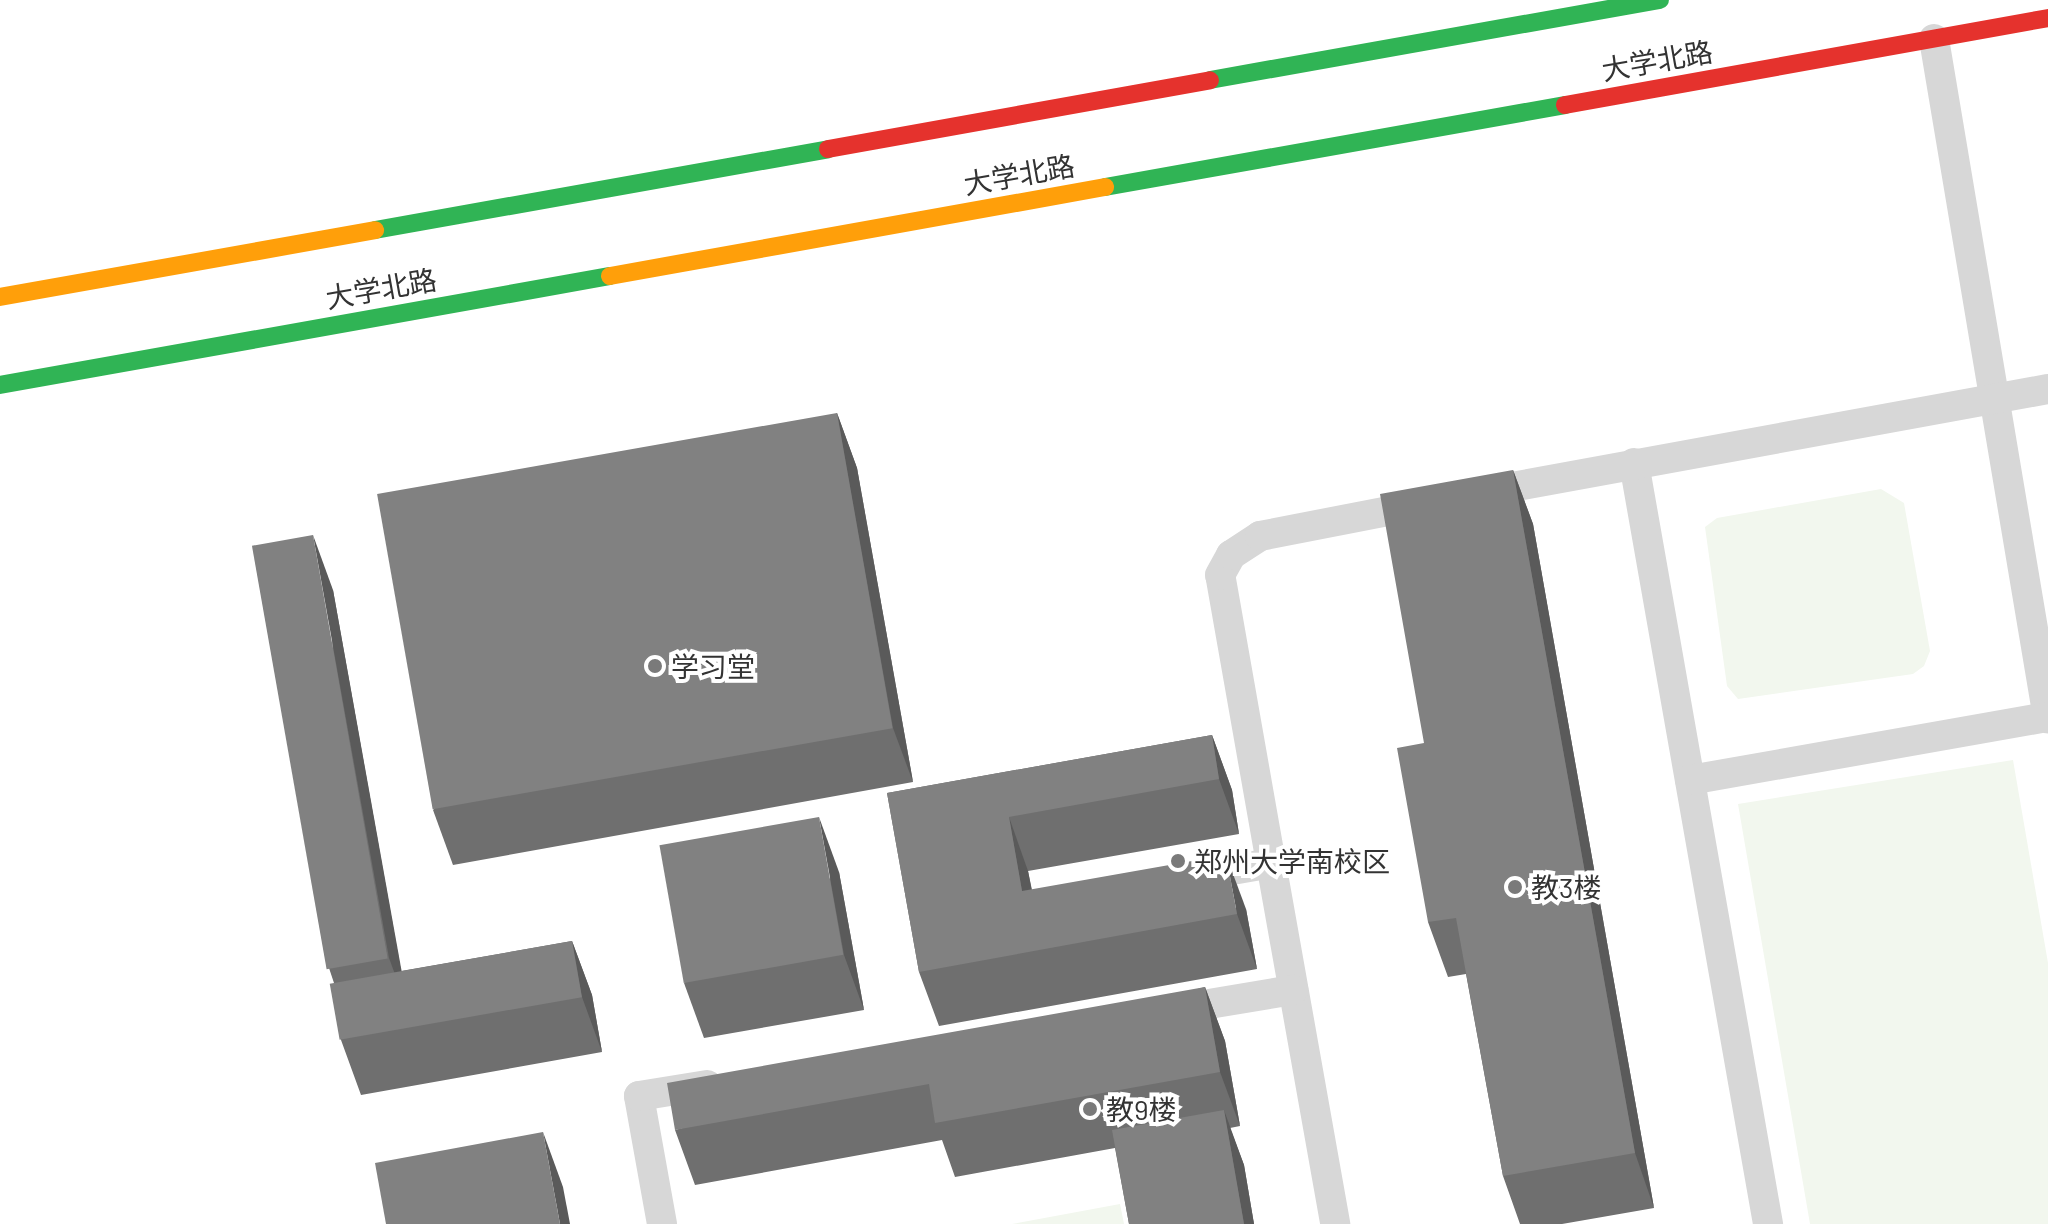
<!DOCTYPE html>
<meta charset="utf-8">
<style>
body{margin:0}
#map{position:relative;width:2048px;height:1224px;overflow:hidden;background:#fff;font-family:Barlow,"Noto Sans SC",sans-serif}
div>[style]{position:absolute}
.green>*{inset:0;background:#f2f7ee}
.lane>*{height:30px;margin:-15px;padding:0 15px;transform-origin:15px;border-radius:15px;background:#d7d7d7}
.fast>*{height:18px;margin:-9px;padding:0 9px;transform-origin:9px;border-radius:9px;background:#30b455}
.slow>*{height:18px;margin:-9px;padding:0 9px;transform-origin:9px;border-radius:9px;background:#ff9f0a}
.jam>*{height:18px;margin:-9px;padding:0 9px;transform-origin:9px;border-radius:9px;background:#e5322d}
.wall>*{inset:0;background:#6f6f6f}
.shaded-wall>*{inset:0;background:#5a5a5a}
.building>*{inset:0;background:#818181;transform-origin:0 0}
.dots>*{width:22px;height:22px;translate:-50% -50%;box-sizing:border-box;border:4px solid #fff;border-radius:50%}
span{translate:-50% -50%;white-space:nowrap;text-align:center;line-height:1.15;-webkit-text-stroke:8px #fff;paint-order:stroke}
.street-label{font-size:28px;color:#333}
.poi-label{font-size:28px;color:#333}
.left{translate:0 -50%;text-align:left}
</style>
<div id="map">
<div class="green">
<div style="clip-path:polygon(1881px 489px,1904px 503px,1930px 651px,1924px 666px,1913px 674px,1738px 699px,1727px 686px,1705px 527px,1717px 518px)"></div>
<div style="clip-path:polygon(2013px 760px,2048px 963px,2048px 1224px,1810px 1224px,1738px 804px)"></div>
<div style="clip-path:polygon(1120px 1204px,1124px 1224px,1012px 1224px)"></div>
</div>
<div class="lane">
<div style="left:1934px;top:39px;width:689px;rotate:80.47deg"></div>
<div style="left:1634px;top:463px;width:773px;rotate:80.01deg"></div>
<div style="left:1479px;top:493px;width:578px;rotate:-10.36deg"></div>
<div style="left:1690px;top:780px;width:364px;rotate:-10deg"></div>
<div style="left:1271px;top:863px;width:367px;rotate:79.9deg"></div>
<div style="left:1192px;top:877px;width:80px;rotate:-10deg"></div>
<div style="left:1271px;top:863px;width:292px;rotate:-100deg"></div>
<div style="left:1220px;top:575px;width:23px;rotate:-61deg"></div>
<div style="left:1231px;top:555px;width:35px;rotate:-33deg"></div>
<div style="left:1260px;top:536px;width:167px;rotate:-11deg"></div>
<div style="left:1173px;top:1010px;width:122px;rotate:-9.5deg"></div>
<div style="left:662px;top:1224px;width:130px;rotate:-100.2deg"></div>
<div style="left:639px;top:1096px;width:69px;rotate:-9.2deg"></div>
</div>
<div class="fast">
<div style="left:1210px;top:80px;width:457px;rotate:-10.1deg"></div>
<div style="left:1105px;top:187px;width:467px;rotate:-10.1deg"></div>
<div style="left:375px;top:230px;width:460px;rotate:-10.1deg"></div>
<div style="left:0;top:385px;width:620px;rotate:-10.13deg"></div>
</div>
<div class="slow">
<div style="left:610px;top:276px;width:503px;rotate:-10.19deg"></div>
<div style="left:0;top:297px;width:381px;rotate:-10.1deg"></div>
</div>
<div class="jam">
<div style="left:1565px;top:105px;width:491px;rotate:-10.2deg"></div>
<div style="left:828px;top:149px;width:388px;rotate:-10.2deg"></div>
</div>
<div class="wall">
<div style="clip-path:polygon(837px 413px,857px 468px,913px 782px,453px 865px,433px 810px)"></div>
<div style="clip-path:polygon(1513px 470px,1533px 524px,1654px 1208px,1562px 1224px,1520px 1224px,1503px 1176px,1466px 974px,1448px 977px,1428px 922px)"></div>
<div style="clip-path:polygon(333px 590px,401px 971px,572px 941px,592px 995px,602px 1052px,361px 1095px,341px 1040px,334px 983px,329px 968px)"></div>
<div style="clip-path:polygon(1212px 735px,1232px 790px,1239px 834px,1028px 871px,1032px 890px,1246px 909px,1257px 969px,939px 1026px,919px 972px,887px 793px)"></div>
<div style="clip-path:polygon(839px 872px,864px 1010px,704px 1038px,684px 983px)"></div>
<div style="clip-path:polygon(1205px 987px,1225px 1041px,1240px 1126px,1230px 1128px,1244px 1165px,1254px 1224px,1129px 1224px,1115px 1148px,955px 1177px,942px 1140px,695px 1185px,675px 1130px)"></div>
</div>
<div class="shaded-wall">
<div style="clip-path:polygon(837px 413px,857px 468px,913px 782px,893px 728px)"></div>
<div style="clip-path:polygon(1513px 470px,1533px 524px,1654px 1208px,1635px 1153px)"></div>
<div style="clip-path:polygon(313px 535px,333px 590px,409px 1012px,389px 958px)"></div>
<div style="clip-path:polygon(1212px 735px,1232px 790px,1239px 834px,1219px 779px)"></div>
<div style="clip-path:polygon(819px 817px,839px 872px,864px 1010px,844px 955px)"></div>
<div style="clip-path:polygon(1009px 817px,1028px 871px,1042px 946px,1022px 891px)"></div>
<div style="clip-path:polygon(1226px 855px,1246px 909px,1257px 969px,1237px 914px)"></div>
<div style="clip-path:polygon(572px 941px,592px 995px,602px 1052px,582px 997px)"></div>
<div style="clip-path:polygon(1205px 987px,1225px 1041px,1240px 1126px,1220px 1072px)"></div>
<div style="clip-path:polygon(1224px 1110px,1244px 1165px,1254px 1224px,1244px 1224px)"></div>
<div style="clip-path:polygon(543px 1132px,563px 1187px,570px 1224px,560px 1224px)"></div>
</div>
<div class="building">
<div style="left:837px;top:413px;width:320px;height:467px;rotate:80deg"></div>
<div style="clip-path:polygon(1513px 470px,1635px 1153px,1503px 1176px,1456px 918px,1428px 922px,1397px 748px,1424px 743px,1380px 494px)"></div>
<div style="left:313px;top:535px;width:430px;height:62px;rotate:80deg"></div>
<div style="clip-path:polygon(1212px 735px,1219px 779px,1009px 817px,1022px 891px,1226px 855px,1237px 914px,919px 972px,887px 793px)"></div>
<div style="left:819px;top:817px;width:140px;height:162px;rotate:80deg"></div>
<div style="left:572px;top:941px;width:57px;height:246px;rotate:80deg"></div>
<div style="clip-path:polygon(1205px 987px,1220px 1072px,935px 1123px,929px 1084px,675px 1130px,667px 1083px)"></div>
<div style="clip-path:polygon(1224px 1110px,1244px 1224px,1129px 1224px,1112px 1130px)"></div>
<div style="clip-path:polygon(543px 1132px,560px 1224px,386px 1224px,375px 1163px)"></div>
</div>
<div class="dots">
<div style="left:655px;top:666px;background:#7a7a7a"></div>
<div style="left:1178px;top:861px;background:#7a7a7a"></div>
<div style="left:1515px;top:887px;background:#7a7a7a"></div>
<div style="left:1090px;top:1109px;background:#7a7a7a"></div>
</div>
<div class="street-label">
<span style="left:1657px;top:60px;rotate:-10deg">大学北路</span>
<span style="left:1019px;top:174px;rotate:-10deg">大学北路</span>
<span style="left:381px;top:288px;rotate:-10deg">大学北路</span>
</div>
<div class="poi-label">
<span class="left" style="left:671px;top:666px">学习堂</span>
<span class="left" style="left:1194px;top:861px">郑州大学南校区</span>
<span class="left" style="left:1531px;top:887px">教3楼</span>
<span class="left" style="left:1106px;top:1109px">教9楼</span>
</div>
</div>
